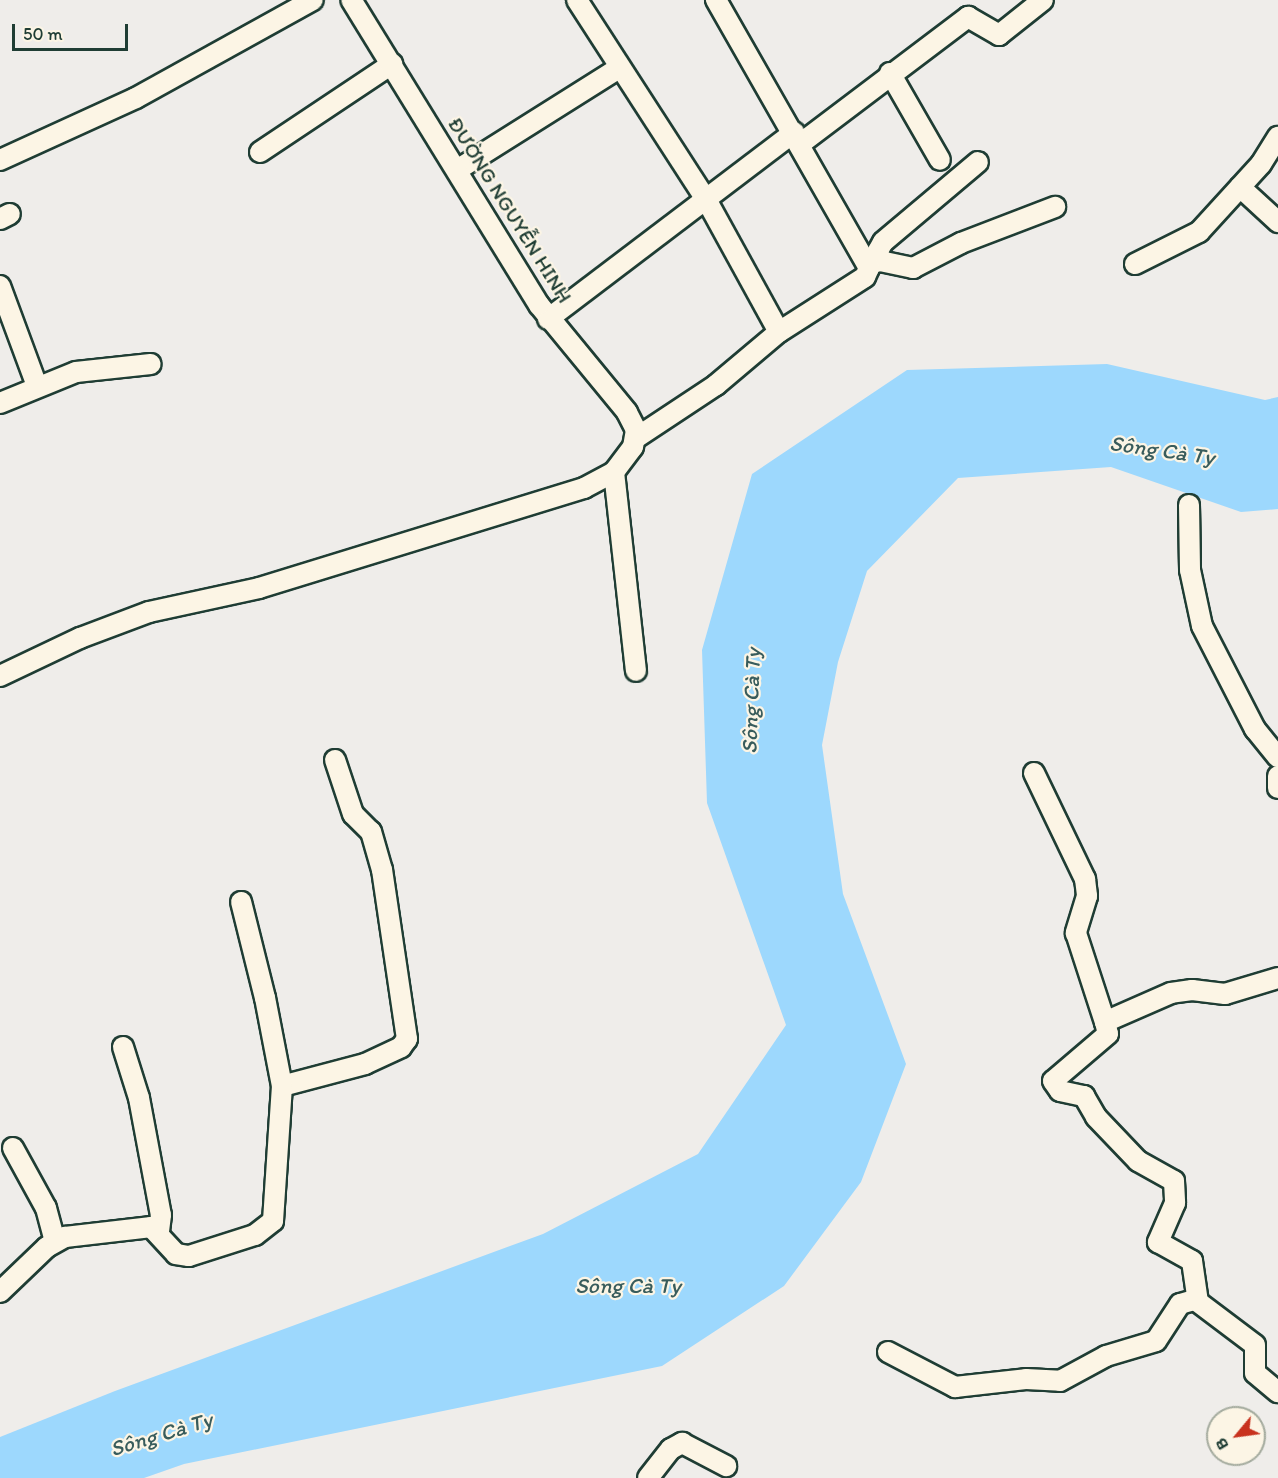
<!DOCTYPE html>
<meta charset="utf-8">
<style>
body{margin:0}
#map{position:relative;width:1278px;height:1478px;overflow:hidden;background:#efedea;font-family:Itim,sans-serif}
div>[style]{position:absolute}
.water>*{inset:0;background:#9dd8fd}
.roads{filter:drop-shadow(2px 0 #1f3d34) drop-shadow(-2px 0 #1f3d34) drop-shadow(0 2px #1f3d34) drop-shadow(0 -2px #1f3d34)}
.minor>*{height:20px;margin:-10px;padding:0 10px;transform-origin:10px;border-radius:10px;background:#fcf5e5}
span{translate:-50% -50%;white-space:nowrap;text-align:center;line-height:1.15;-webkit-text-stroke:4.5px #fcf5e5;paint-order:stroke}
.street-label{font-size:21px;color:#1f3d34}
.water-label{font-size:22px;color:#385c5c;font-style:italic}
.north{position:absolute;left:1206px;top:1406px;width:60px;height:60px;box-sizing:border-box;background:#fcf5e5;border:2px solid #a4ab9e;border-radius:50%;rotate:241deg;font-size:16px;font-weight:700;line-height:24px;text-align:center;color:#1f3d34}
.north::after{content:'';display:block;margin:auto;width:21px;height:27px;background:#c8321e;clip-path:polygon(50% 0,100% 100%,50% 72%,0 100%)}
.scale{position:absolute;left:12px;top:24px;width:116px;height:27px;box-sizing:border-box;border:3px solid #1f3d34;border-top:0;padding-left:8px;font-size:18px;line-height:21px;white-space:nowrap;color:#1f3d34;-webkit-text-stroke:4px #fcf5e5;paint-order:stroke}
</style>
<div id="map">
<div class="water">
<div style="clip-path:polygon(1107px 364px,1265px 400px,1278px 397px,1278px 509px,1241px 512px,1111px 467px,958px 478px,867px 571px,838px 662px,822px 745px,843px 894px,906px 1064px,861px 1182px,784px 1286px,662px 1366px,184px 1464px,144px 1478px,0 1478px,0 1437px,115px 1391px,543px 1234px,698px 1154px,786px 1025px,707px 803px,702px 650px,752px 474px,907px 370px)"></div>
</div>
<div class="roads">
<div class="minor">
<div style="left:577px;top:0;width:239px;rotate:57.1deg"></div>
<div style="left:707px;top:201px;width:149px;rotate:61.2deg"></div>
<div style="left:890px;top:73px;width:100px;rotate:60.1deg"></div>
<div style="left:800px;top:144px;width:211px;rotate:-37.1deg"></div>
<div style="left:968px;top:17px;width:36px;rotate:30deg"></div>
<div style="left:999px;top:35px;width:56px;rotate:-38.5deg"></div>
<div style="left:260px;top:152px;width:159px;rotate:-33.7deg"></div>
<div style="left:0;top:160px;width:149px;rotate:-24.5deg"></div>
<div style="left:136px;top:98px;width:202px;rotate:-29deg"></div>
<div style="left:457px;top:170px;width:191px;rotate:-32.2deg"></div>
<div style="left:1240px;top:187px;width:52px;rotate:42.6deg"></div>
<div style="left:0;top:219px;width:11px;rotate:-27deg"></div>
<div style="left:880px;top:261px;width:10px;rotate:-101deg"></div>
<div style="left:878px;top:251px;width:10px;rotate:-61deg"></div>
<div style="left:883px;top:242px;width:124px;rotate:-40.1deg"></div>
<div style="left:868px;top:264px;width:12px;rotate:-14deg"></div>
<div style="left:880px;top:261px;width:34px;rotate:12deg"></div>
<div style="left:913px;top:268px;width:54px;rotate:-27.5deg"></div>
<div style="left:961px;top:243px;width:101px;rotate:-21deg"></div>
<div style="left:1135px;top:264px;width:72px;rotate:-26.6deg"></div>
<div style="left:1199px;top:232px;width:92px;rotate:-47.6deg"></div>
<div style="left:1261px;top:164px;width:32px;rotate:-58deg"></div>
<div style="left:0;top:286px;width:107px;rotate:69.7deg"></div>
<div style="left:548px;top:319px;width:309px;rotate:-37.2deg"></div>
<div style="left:0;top:403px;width:82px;rotate:-22.2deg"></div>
<div style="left:76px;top:372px;width:75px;rotate:-6.1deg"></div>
<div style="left:636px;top:438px;width:96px;rotate:-33.5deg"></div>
<div style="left:716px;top:385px;width:82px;rotate:-40.1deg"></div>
<div style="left:779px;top:332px;width:102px;rotate:-32.6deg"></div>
<div style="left:865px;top:277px;width:10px;rotate:-66deg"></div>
<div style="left:869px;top:268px;width:309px;rotate:-119.7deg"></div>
<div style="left:614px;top:472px;width:200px;rotate:83.7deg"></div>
<div style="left:1189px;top:505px;width:65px;rotate:89.1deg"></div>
<div style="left:1190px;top:570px;width:57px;rotate:77.9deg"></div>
<div style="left:1202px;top:626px;width:116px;rotate:62.8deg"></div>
<div style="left:1255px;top:729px;width:36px;rotate:51deg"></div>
<div style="left:0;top:676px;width:89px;rotate:-25.4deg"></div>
<div style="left:80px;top:638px;width:74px;rotate:-20.6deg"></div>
<div style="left:149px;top:612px;width:113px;rotate:-12.3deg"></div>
<div style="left:259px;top:588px;width:340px;rotate:-17.1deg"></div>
<div style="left:584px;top:488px;width:34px;rotate:-28deg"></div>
<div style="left:614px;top:472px;width:31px;rotate:-53deg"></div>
<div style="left:633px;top:447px;width:17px;rotate:-80deg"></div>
<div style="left:636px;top:430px;width:20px;rotate:-117deg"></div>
<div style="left:627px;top:412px;width:139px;rotate:-129.4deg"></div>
<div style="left:539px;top:305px;width:358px;rotate:-121.6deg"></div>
<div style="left:1034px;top:773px;width:118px;rotate:64.3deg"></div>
<div style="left:1085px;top:879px;width:17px;rotate:83deg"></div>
<div style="left:1087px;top:896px;width:39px;rotate:107deg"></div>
<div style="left:1076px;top:933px;width:94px;rotate:72deg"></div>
<div style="left:1278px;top:776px;width:12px;rotate:90deg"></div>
<div style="left:1278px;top:978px;width:55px;rotate:163.2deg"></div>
<div style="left:1225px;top:994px;width:33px;rotate:-173deg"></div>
<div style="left:1192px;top:990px;width:21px;rotate:172deg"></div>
<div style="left:1171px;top:993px;width:72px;rotate:156.3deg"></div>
<div style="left:1105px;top:1022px;width:12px;rotate:76deg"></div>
<div style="left:1108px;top:1034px;width:72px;rotate:139.5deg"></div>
<div style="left:1053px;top:1081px;width:12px;rotate:55deg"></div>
<div style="left:1060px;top:1091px;width:25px;rotate:12deg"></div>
<div style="left:1084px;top:1096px;width:24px;rotate:60deg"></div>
<div style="left:1096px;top:1117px;width:61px;rotate:46.3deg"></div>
<div style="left:1138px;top:1161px;width:41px;rotate:29.1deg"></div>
<div style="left:1174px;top:1181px;width:22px;rotate:87deg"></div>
<div style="left:1175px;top:1203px;width:43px;rotate:113.6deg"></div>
<div style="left:1158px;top:1242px;width:39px;rotate:29deg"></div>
<div style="left:1192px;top:1261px;width:41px;rotate:81.7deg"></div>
<div style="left:1198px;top:1302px;width:71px;rotate:37deg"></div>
<div style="left:1255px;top:1345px;width:28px;rotate:90deg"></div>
<div style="left:1255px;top:1373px;width:30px;rotate:40deg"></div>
<div style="left:123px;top:1047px;width:53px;rotate:72.6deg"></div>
<div style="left:139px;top:1098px;width:119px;rotate:79.4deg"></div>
<div style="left:161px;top:1215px;width:17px;rotate:97deg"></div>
<div style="left:282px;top:1086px;width:86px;rotate:-14.8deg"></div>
<div style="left:365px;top:1064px;width:40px;rotate:-25deg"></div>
<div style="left:401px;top:1047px;width:10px;rotate:-53deg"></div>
<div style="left:407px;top:1039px;width:171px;rotate:-98.4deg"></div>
<div style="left:382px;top:870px;width:40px;rotate:-106deg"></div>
<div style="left:371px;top:832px;width:25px;rotate:-135deg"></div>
<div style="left:353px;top:814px;width:57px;rotate:-108.4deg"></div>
<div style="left:13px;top:1148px;width:68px;rotate:61.2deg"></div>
<div style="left:46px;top:1208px;width:34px;rotate:75deg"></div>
<div style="left:0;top:1292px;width:65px;rotate:-43.8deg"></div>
<div style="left:47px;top:1247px;width:21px;rotate:-29deg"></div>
<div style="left:65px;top:1237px;width:87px;rotate:-6.6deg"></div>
<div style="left:151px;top:1227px;width:37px;rotate:47deg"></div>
<div style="left:176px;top:1254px;width:13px;rotate:9deg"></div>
<div style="left:189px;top:1256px;width:69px;rotate:-17.7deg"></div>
<div style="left:255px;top:1235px;width:23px;rotate:-38deg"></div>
<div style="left:273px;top:1221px;width:135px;rotate:-86.2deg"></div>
<div style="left:282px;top:1086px;width:90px;rotate:-100.9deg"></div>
<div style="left:265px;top:998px;width:99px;rotate:-104deg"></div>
<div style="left:888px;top:1352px;width:76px;rotate:27.6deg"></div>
<div style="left:955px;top:1387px;width:71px;rotate:-6.4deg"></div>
<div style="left:1026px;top:1379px;width:34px;rotate:3deg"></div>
<div style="left:1060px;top:1381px;width:52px;rotate:-28.5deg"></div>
<div style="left:1106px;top:1356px;width:52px;rotate:-16.7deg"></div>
<div style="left:1156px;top:1341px;width:44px;rotate:-57deg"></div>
<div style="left:1180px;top:1304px;width:18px;rotate:-16deg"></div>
<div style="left:648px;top:1478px;width:37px;rotate:-52deg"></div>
<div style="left:671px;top:1449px;width:13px;rotate:-29deg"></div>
<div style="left:682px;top:1443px;width:50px;rotate:27.6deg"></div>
</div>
</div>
<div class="street-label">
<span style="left:510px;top:210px;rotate:58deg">ĐƯỜNG NGUYỄN HINH</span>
</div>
<div class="water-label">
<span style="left:1162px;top:450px;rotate:8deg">Sông Cà Ty</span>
<span style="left:751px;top:701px;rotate:-88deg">Sông Cà Ty</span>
<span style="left:628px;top:1286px">Sông Cà Ty</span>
<span style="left:161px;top:1434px;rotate:-17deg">Sông Cà Ty</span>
</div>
<div class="north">B</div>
<div class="scale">50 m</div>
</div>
